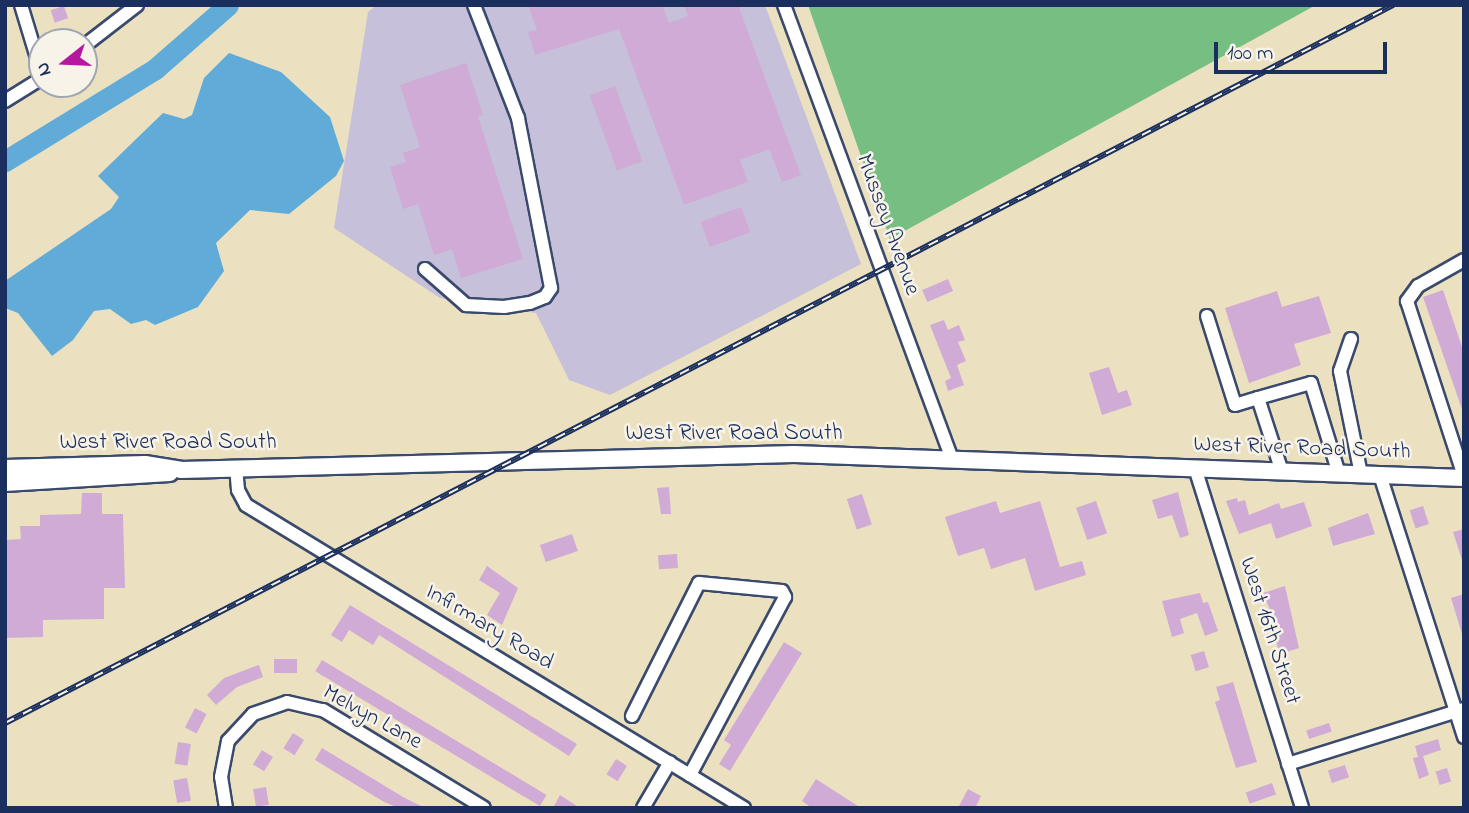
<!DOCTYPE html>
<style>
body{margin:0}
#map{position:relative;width:1469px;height:813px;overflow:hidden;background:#ebe1c0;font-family:"Indie Flower",sans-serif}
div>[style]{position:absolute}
.industrial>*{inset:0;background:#c6c0da}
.forest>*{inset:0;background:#77be83}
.water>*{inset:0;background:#61abd9}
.river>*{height:21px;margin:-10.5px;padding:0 10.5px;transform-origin:10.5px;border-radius:10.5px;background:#61abd9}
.building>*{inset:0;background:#d0abd6;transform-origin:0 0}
.roads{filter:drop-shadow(2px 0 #3a4a6d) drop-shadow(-2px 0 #3a4a6d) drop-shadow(0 2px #3a4a6d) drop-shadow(0 -2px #3a4a6d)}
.minor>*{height:12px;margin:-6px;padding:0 6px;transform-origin:6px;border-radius:6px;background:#fff}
.major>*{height:16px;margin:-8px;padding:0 8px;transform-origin:8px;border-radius:8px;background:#fff}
.rail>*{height:6px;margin-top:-3px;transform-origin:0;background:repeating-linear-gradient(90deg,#f7f3e8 0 10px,#1b2f5e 0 20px);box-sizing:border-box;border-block:2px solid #1b2f5e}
span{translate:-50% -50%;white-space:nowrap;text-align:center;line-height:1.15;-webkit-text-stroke:5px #f7f3e8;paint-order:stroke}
.street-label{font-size:23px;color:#1b2f5e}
.frame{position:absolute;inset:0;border:7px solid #1b2f5e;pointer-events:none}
.north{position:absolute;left:28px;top:28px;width:70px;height:70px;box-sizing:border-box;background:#f7f3e8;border:2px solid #9fa5b1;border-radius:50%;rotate:252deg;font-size:19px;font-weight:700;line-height:28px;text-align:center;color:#1b2f5e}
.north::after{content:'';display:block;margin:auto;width:24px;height:32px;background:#b5179e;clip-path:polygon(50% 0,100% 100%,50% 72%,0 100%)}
.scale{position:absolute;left:1214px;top:42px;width:173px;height:32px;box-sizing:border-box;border:4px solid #1b2f5e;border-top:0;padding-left:9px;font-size:21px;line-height:24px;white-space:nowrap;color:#1b2f5e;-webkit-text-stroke:5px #f7f3e8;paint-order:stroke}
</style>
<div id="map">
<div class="industrial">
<i style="clip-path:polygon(377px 5px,765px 5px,861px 264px,610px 395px,569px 380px,536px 313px,440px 298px,334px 228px,368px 12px)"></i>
</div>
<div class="forest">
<i style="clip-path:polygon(808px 5px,1316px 5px,890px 239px)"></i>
</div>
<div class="water">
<i style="clip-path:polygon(229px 53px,281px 72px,330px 117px,344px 161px,336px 176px,289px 214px,250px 210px,216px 243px,224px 271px,198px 307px,155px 325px,146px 320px,131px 324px,110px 309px,94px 311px,73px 340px,52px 356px,18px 313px,5px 308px,5px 281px,111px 209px,119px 197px,98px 176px,163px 113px,184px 119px,192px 115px,204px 78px)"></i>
</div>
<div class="river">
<i style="left:5px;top:161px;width:176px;rotate:-31.5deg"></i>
<i style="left:155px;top:69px;width:97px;rotate:-41.2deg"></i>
</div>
<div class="building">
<i style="clip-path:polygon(528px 5px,662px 5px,669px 23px,688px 16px,684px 5px,738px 5px,801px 175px,782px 182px,769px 149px,740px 160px,748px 182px,684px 205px,619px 29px,535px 55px,528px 32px,537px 30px)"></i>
<i style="left:64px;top:6px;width:13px;height:14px;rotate:72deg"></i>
<i style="clip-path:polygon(466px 63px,483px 115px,478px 116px,523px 259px,461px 278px,452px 249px,434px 255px,418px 204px,403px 209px,390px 167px,406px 162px,403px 153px,420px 147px,400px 85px)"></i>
<i style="left:615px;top:86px;width:80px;height:27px;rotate:70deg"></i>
<i style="left:741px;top:207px;width:27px;height:43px;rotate:70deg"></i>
<i style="left:948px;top:279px;width:13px;height:28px;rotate:67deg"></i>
<i style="clip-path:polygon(1443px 290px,1464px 353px,1464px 415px,1423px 297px)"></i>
<i style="clip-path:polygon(1277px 291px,1282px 307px,1319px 296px,1331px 333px,1294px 344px,1301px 365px,1249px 383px,1225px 308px)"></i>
<i style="clip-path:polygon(944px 320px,948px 330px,959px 325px,965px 340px,958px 342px,966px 361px,957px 365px,964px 385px,948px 391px,945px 381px,951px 378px,930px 325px)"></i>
<i style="clip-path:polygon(1109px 367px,1118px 393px,1127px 390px,1132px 405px,1102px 415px,1089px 373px)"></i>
<i style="clip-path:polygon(669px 487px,671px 514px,661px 514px,657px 488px)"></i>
<i style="clip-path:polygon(1178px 492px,1189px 535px,1180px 538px,1172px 515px,1158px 519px,1152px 500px)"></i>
<i style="clip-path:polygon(82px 493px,102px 493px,102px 514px,123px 514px,125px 588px,104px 588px,104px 619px,43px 620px,43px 637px,5px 638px,5px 540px,21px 539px,20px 526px,40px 526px,40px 515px,81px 514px)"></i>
<i style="left:862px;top:494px;width:32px;height:16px;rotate:72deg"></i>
<i style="clip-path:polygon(1237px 498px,1238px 502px,1245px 500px,1249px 515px,1279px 503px,1281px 509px,1304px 502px,1312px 526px,1276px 539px,1271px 523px,1239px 534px,1226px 501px)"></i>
<i style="clip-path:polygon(996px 501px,1000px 513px,1040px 501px,1060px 567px,1082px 561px,1086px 575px,1035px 591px,1025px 558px,991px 569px,984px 548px,958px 556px,945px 517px)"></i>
<i style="left:1096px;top:501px;width:34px;height:21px;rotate:71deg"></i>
<i style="left:1423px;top:506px;width:19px;height:14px;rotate:72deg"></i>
<i style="clip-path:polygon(1368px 513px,1375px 534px,1333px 546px,1328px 528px)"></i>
<i style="clip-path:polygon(1464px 529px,1464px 559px,1462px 560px,1453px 532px)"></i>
<i style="left:572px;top:534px;width:18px;height:34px;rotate:71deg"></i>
<i style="left:677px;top:554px;width:14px;height:19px;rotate:86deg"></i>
<i style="clip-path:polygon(487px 566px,518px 588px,502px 625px,487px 615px,500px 593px,479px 580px)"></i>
<i style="clip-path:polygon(1285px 586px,1299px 648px,1280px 654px,1274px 636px,1280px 634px,1263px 593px)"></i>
<i style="clip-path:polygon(1200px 593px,1203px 603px,1208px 602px,1218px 631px,1205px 636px,1197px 613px,1180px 619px,1184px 633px,1172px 637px,1162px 601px)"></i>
<i style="clip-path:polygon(1464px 594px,1464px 633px,1462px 634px,1451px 598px)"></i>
<i style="clip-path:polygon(350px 605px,577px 744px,569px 756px,379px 635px,373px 645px,349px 630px,342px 642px,331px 635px)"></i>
<i style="clip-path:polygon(784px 642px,802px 653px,730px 771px,719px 764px,731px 745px,724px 740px)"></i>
<i style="left:1204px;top:651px;width:17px;height:14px;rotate:73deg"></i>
<i style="left:274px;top:659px;width:23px;height:14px"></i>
<i style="left:322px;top:660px;width:262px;height:13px;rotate:31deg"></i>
<i style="clip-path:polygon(259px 665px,263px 677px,237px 687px,216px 705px,207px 695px,224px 678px)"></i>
<i style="clip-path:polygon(1233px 682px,1257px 762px,1236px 768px,1215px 702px,1220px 700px,1216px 687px)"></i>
<i style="left:195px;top:708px;width:13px;height:22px;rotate:27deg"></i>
<i style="left:1329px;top:723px;width:9px;height:24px;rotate:72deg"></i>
<i style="left:293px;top:733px;width:13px;height:18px;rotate:32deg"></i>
<i style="clip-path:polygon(1438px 739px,1441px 750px,1423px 756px,1429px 775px,1419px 779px,1413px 758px,1418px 757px,1415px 746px)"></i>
<i style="left:178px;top:742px;width:13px;height:22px;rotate:9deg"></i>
<i style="clip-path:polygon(322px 748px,403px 797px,425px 808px,399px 808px,384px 802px,315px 760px)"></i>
<i style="left:262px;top:750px;width:13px;height:17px;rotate:32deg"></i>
<i style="left:616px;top:759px;width:13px;height:18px;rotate:32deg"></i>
<i style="left:1345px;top:765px;width:13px;height:18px;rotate:72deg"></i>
<i style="left:1447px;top:768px;width:14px;height:12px;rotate:73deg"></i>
<i style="left:187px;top:778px;width:23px;height:14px;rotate:80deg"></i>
<i style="clip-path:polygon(816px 779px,861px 808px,812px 808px,802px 801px)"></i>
<i style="left:1272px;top:783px;width:12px;height:28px;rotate:70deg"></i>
<i style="left:266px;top:787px;width:18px;height:13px;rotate:81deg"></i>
<i style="clip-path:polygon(968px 789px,981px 796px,975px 808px,958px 808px)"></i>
<i style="clip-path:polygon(560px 795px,580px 808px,553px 808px)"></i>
</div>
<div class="roads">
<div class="minor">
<i style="left:21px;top:5px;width:72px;rotate:73.1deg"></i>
<i style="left:784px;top:5px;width:485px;rotate:69.7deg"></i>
<i style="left:84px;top:46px;width:67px;rotate:-37.7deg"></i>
<i style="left:5px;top:101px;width:44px;rotate:-31.9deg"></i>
<i style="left:1464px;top:260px;width:53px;rotate:150.5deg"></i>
<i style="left:1418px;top:286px;width:19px;rotate:126deg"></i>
<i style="left:1407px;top:301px;width:184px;rotate:72deg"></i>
<i style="left:425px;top:269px;width:55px;rotate:41.3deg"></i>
<i style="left:466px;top:305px;width:38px;rotate:3deg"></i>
<i style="left:504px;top:307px;width:26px;rotate:-9deg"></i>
<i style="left:530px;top:303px;width:16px;rotate:-22deg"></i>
<i style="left:545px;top:297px;width:11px;rotate:-56deg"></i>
<i style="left:551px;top:288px;width:173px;rotate:-101deg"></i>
<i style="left:518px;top:118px;width:121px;rotate:-111.3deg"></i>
<i style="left:1207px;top:316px;width:93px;rotate:72.5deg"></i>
<i style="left:1235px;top:405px;width:24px;rotate:-17deg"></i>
<i style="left:1258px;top:398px;width:78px;rotate:72deg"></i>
<i style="left:1351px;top:339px;width:34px;rotate:109deg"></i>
<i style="left:1340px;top:371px;width:105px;rotate:78.5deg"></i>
<i style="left:1258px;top:398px;width:55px;rotate:-15.8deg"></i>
<i style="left:1311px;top:383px;width:95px;rotate:72.9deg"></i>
<i style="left:236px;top:467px;width:23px;rotate:85deg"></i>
<i style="left:238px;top:490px;width:17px;rotate:62deg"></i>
<i style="left:246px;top:505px;width:583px;rotate:31.32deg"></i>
<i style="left:1195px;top:468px;width:356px;rotate:72.5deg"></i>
<i style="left:1380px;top:475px;width:275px;rotate:72.2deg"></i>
<i style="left:632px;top:716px;width:149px;rotate:-63.3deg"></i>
<i style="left:699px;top:583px;width:83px;rotate:5.5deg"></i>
<i style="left:782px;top:591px;width:7px;rotate:63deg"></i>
<i style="left:785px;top:597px;width:202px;rotate:118.1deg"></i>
<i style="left:1288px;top:764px;width:184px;rotate:-17.4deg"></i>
<i style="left:226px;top:808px;width:31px;rotate:-99deg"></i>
<i style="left:221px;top:777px;width:37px;rotate:-79deg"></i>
<i style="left:228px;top:741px;width:37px;rotate:-47deg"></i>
<i style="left:253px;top:714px;width:36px;rotate:-19deg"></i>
<i style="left:287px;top:702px;width:37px;rotate:13deg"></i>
<i style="left:323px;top:710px;width:188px;rotate:31.3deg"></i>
<i style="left:643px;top:808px;width:53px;rotate:-59.6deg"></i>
</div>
<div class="major">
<i style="left:5px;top:468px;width:140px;rotate:-1.6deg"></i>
<i style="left:145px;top:464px;width:36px;rotate:9deg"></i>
<i style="left:181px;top:470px;width:613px;rotate:-1.5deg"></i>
<i style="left:794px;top:454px;width:670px;rotate:2.05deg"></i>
<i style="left:5px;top:483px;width:165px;rotate:-3.5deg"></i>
</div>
</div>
<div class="rail">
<i style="left:5px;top:723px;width:1563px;rotate:-27.35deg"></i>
</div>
<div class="street-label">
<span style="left:887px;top:225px;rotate:70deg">Mussey Avenue</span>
<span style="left:734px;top:434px">West River Road South</span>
<span style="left:168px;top:443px">West River Road South</span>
<span style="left:1302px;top:449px;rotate:2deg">West River Road South</span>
<span style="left:489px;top:628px;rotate:31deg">Infirmary Road</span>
<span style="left:1269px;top:631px;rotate:72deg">West 16th Street</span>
<span style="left:372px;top:718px;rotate:29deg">Melvyn Lane</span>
</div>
<div class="frame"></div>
<div class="north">N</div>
<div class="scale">100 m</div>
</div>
